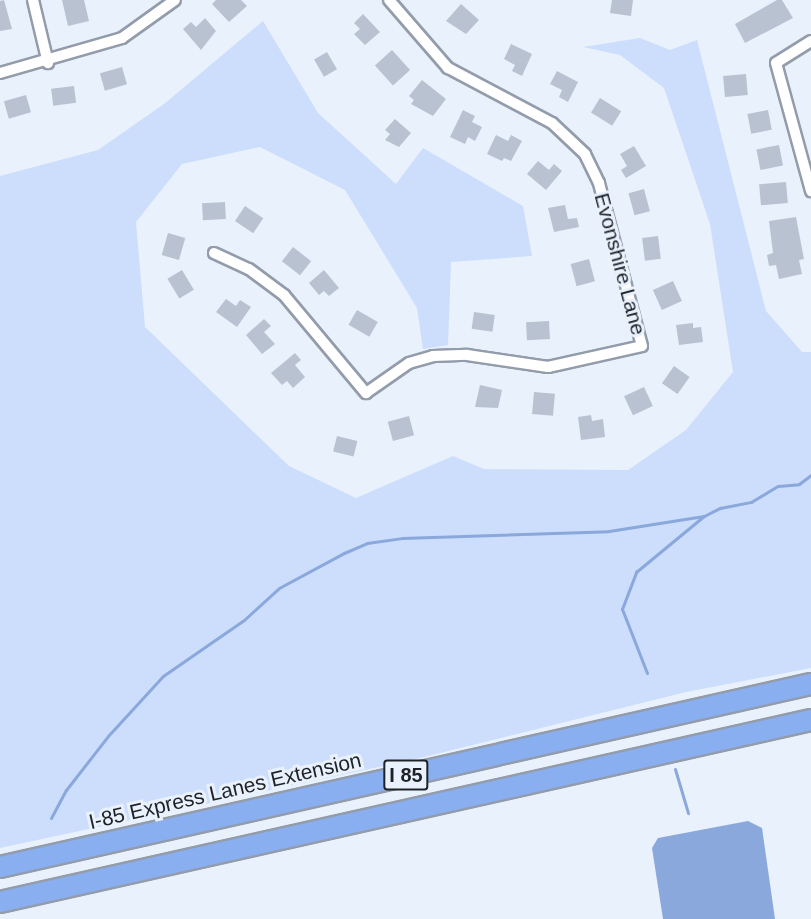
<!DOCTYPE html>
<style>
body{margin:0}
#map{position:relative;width:811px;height:919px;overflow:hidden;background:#e9f1fd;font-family:Arial,sans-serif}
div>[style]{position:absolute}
.green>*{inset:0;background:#ccdefc}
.water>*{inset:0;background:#8aa8dc}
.stream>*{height:3px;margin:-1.5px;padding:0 1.5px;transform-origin:1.5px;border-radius:1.5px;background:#8aa8dc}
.building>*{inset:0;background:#b9c2d1;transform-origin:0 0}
.roads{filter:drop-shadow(2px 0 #939cab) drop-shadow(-2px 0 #939cab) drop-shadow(0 2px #939cab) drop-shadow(0 -2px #939cab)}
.minor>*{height:10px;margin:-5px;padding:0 5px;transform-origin:5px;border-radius:5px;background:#fff}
.motorway>*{height:20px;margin:-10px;padding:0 10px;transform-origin:10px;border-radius:10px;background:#89aff1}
span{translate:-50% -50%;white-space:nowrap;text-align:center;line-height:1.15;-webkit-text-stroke:6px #e9f1fd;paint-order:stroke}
.shield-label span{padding:2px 4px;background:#e9f1fd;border:2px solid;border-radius:4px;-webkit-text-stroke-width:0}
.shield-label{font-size:20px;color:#1e2227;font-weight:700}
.street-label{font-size:21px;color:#1e2227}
</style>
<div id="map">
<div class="green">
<i style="clip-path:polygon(263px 21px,318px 113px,396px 184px,423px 148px,523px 206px,532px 256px,451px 262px,448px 345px,423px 349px,417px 308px,345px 190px,260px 147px,182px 164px,136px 222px,145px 327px,289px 466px,356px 498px,453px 456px,484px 469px,628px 470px,686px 430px,733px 372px,710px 224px,664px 88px,620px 55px,583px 47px,640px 38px,670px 50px,697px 40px,766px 311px,802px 352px,811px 352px,811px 668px,686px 692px,416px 759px,0 848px,0 176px,98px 150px,164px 104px)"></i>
</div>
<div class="water">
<i style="clip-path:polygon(748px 821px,762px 828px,775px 919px,663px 919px,652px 848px,658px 838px)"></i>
</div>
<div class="stream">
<i style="left:647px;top:673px;width:69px;rotate:-111.3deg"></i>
<i style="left:622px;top:609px;width:40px;rotate:-69deg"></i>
<i style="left:636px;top:572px;width:88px;rotate:-39.5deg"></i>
<i style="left:704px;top:516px;width:18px;rotate:-27deg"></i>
<i style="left:720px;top:508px;width:32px;rotate:-11deg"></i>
<i style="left:751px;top:502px;width:31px;rotate:-31deg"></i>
<i style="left:778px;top:486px;width:21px;rotate:-5deg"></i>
<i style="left:799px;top:484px;width:15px;rotate:-37deg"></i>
<i style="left:675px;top:769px;width:46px;rotate:73.5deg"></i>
<i style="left:51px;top:818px;width:32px;rotate:-62deg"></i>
<i style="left:66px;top:790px;width:68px;rotate:-52.1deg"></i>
<i style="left:108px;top:736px;width:81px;rotate:-47.5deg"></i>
<i style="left:163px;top:676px;width:98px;rotate:-34.7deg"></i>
<i style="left:244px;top:620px;width:47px;rotate:-42.4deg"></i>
<i style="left:279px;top:588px;width:74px;rotate:-28.3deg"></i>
<i style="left:344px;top:553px;width:25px;rotate:-23deg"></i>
<i style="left:367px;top:543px;width:35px;rotate:-8deg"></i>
<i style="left:402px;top:538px;width:207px;rotate:-1.9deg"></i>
<i style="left:609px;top:531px;width:96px;rotate:-9deg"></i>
</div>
<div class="building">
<i style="clip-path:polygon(4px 0,12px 29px,0 31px,0 1px)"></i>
<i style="clip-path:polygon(62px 0,84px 0,89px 21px,68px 26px)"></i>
<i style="clip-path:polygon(216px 0,241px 0,247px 6px,229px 22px,212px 4px)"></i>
<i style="clip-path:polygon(612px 0,633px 0,631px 16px,610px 13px)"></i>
<i style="clip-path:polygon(777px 0,782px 0,793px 18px,745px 43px,735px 24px)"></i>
<i style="clip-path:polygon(461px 4px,479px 20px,466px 34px,446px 21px)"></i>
<i style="clip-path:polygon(363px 14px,380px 32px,365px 45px,354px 34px,360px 29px,354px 23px)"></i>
<i style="clip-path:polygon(205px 18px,216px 31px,201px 50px,183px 29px,191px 22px,196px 27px)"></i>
<i style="clip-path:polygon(511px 44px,532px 54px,522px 76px,512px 71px,515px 65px,504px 59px)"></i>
<i style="left:392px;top:50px;width:27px;height:23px;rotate:48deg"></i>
<i style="left:327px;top:52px;width:20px;height:15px;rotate:60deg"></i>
<i style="left:122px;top:67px;width:18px;height:23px;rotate:74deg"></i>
<i style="clip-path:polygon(557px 71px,578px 82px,568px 102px,559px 97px,562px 90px,550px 84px)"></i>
<i style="left:746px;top:74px;width:21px;height:23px;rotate:85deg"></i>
<i style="clip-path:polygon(422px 80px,446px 99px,433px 116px,411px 104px,414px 100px,409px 96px)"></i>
<i style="left:74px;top:86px;width:17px;height:23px;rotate:83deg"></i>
<i style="left:26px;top:95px;width:18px;height:23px;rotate:74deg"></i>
<i style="left:600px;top:98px;width:25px;height:17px;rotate:32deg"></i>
<i style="clip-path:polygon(463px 110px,475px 116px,472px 122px,482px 127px,475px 141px,468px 137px,465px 144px,450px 137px)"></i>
<i style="left:768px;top:110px;width:20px;height:21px;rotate:79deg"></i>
<i style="clip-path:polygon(395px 119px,411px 133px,399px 147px,385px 140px,390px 134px,385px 130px)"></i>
<i style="clip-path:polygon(496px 135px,508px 141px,511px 135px,522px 141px,511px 161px,504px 158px,502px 161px,487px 154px)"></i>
<i style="left:779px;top:145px;width:21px;height:23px;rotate:79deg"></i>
<i style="clip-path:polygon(634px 146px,646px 166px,626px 178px,621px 170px,627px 166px,620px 154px)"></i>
<i style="clip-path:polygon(538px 161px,549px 170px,554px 164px,562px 171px,546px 190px,527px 174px)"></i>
<i style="left:786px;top:182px;width:21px;height:27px;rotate:85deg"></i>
<i style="left:644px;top:189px;width:23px;height:16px;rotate:75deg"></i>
<i style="left:225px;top:202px;width:17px;height:23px;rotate:87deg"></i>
<i style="clip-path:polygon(565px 205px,568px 219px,577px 218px,579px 227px,554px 232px,548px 208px)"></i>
<i style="left:245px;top:206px;width:22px;height:18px;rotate:34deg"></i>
<i style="clip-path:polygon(796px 217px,804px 259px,799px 260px,802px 274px,779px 279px,776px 265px,769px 266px,767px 255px,773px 253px,769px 221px)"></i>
<i style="left:168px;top:233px;width:18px;height:23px;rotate:16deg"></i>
<i style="left:658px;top:236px;width:23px;height:16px;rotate:83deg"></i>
<i style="left:293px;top:247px;width:23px;height:18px;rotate:38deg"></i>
<i style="left:589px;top:259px;width:23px;height:19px;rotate:75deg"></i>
<i style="left:182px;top:270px;width:23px;height:17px;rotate:59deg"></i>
<i style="clip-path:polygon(324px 270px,339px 288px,329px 296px,324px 291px,319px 295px,309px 283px)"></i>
<i style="left:673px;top:281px;width:22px;height:22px;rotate:66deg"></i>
<i style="clip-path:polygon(226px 299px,236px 306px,240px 300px,251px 307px,237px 327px,216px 312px)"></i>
<i style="left:357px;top:310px;width:24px;height:17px;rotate:30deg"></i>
<i style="left:474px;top:312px;width:21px;height:17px;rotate:8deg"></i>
<i style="clip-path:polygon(264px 319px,271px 326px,264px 332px,275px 344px,262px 354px,246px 335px)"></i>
<i style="left:549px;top:321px;width:18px;height:23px;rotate:87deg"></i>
<i style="clip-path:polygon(693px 323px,693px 328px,701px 327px,703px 342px,679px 345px,676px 325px)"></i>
<i style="clip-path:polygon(295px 353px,301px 360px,295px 365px,305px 377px,293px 388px,287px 381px,282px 385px,271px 373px)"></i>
<i style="left:674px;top:366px;width:19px;height:21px;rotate:35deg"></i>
<i style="clip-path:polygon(480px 385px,502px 390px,498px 408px,475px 407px)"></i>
<i style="left:644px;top:387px;width:21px;height:22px;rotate:65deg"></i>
<i style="left:534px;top:392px;width:21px;height:22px;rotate:5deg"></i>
<i style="clip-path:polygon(591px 415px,592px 421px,603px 419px,605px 437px,581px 440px,578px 417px)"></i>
<i style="left:409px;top:416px;width:20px;height:22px;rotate:75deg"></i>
<i style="left:337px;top:436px;width:21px;height:16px;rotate:14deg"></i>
</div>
<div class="roads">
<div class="minor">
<i style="left:33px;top:0;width:65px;rotate:76.6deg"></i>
<i style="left:811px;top:41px;width:41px;rotate:147.8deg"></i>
<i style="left:776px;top:63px;width:133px;rotate:74.7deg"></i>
<i style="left:0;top:73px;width:127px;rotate:-16deg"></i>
<i style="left:122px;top:38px;width:65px;rotate:-35.6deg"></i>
<i style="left:214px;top:253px;width:38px;rotate:25deg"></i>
<i style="left:249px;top:269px;width:44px;rotate:36.6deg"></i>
<i style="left:284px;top:295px;width:128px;rotate:50.1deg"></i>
<i style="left:366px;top:393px;width:52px;rotate:-34.9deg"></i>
<i style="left:409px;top:363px;width:25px;rotate:-16deg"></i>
<i style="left:433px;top:356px;width:34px;rotate:-2deg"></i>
<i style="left:467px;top:355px;width:82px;rotate:8.4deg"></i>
<i style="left:548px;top:367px;width:96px;rotate:-12.6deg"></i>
<i style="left:642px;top:346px;width:169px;rotate:-104.8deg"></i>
<i style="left:599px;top:183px;width:32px;rotate:-116deg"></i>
<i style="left:585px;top:154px;width:45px;rotate:-136.8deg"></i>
<i style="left:552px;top:123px;width:118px;rotate:-152.1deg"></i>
<i style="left:448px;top:68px;width:90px;rotate:-130.9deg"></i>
</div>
<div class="motorway">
<i style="left:0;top:867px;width:831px;rotate:-12.72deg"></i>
<i style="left:0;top:902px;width:831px;rotate:-12.65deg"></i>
</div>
</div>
<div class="shield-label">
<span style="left:406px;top:775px">I 85</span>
</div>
<div class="street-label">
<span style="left:620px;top:264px;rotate:75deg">Evonshire Lane</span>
<span style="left:225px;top:791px;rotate:-13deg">I-85 Express Lanes Extension</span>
</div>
</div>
